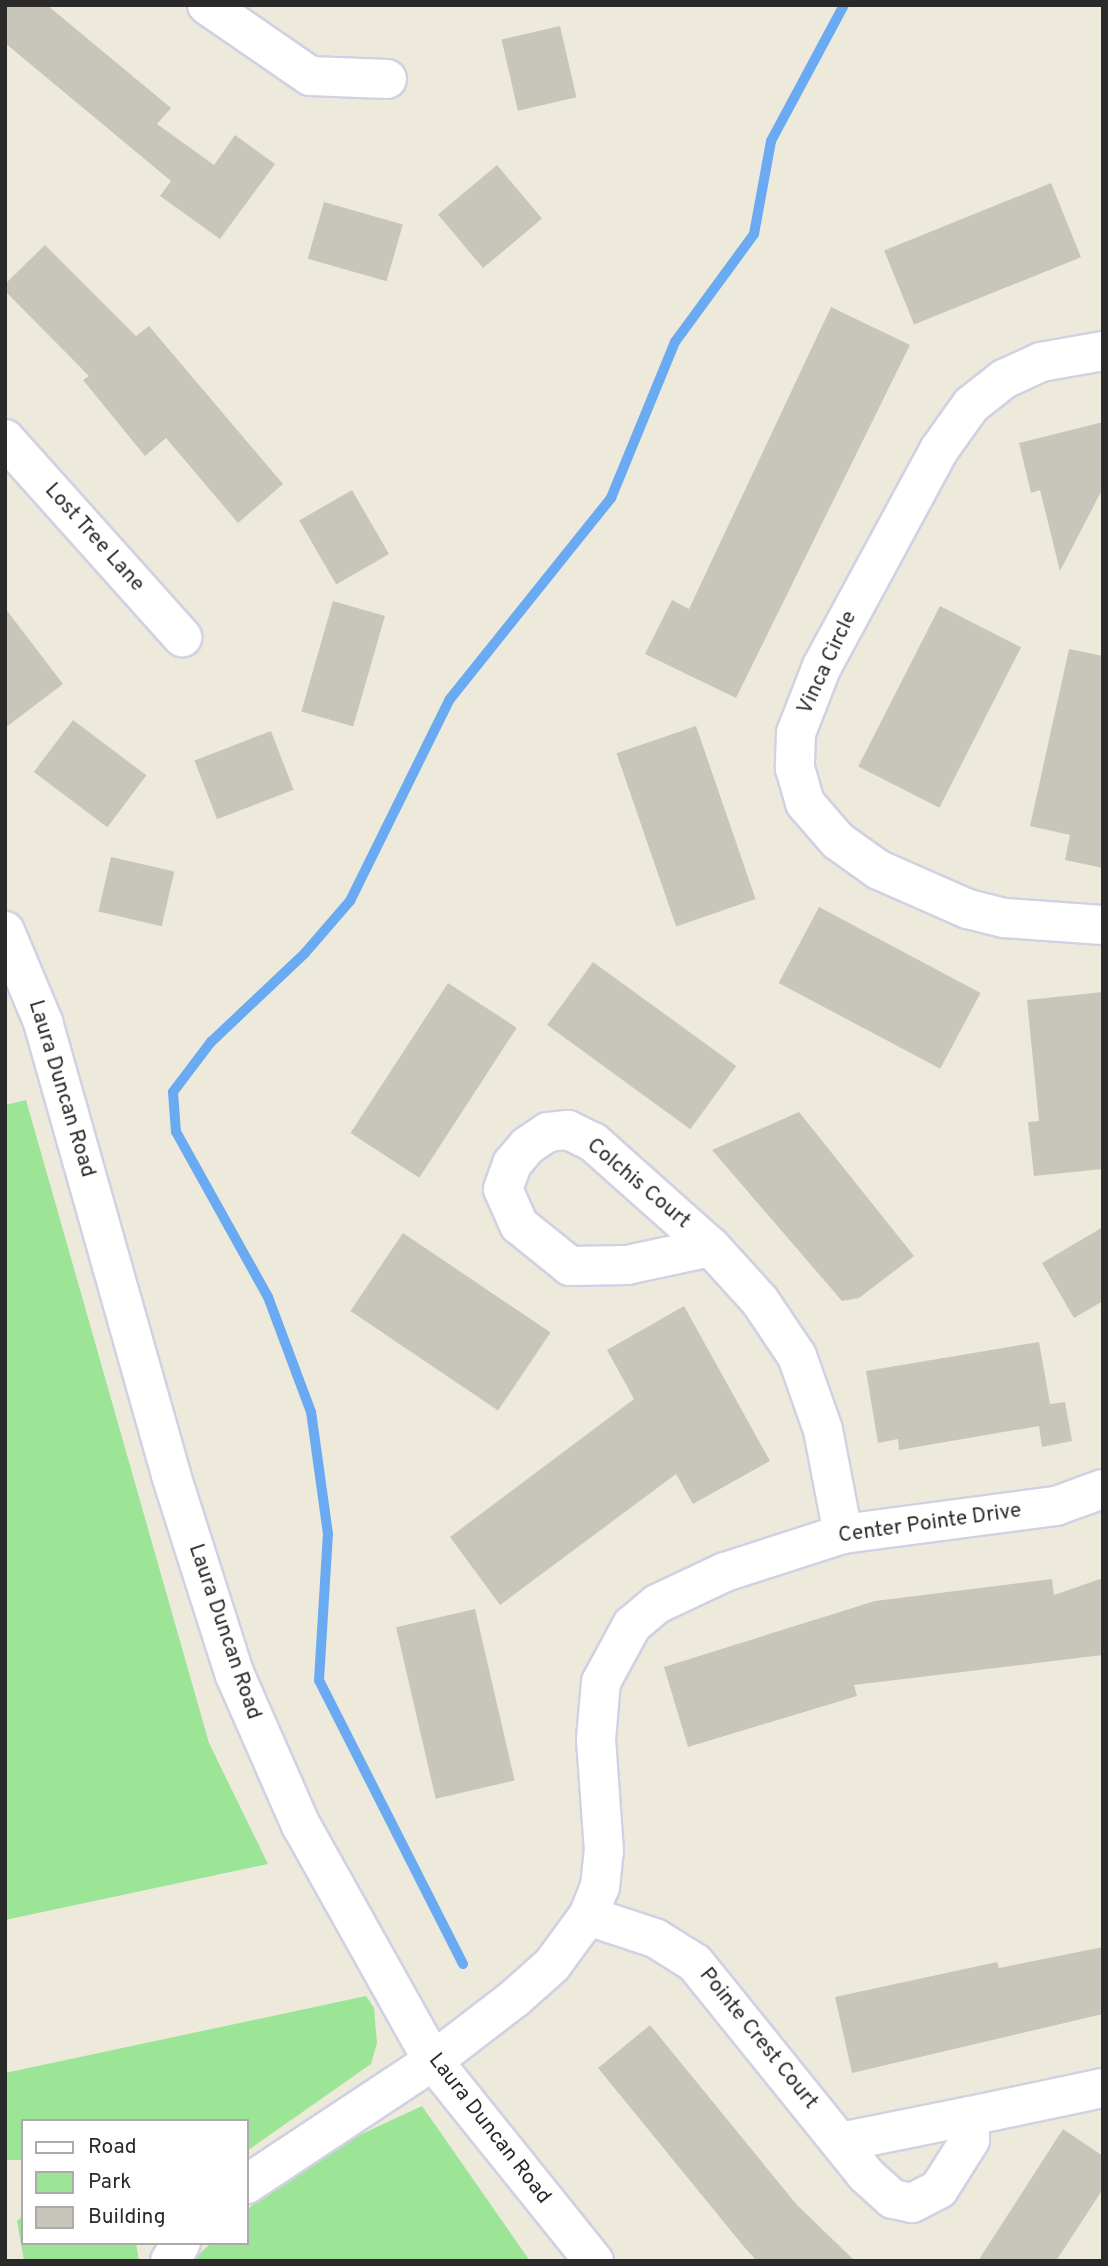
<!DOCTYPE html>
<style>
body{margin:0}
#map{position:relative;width:1108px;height:2266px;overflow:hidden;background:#edeadb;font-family:Overpass,sans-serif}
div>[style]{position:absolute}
.green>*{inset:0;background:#9ce596}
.stream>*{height:10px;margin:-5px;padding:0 5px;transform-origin:5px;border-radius:5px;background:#6aaaf3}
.building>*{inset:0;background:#c8c6bb;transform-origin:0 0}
.roads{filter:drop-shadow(2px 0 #d2d1e4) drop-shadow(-2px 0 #d2d1e4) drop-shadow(0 2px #d2d1e4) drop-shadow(0 -2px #d2d1e4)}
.minor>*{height:38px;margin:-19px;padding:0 19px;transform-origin:19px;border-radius:19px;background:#fff}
span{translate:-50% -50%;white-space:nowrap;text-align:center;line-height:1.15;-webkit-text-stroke:5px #fff;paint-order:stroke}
.street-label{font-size:21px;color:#2a2a2a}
.frame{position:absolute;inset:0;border:7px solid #2a2a2a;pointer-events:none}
.legend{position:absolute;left:21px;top:2119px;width:228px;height:126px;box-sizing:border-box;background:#fff;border:2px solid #aaa;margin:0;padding:9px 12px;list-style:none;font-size:21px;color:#2a2a2a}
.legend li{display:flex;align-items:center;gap:14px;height:35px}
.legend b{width:35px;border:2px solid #aaa}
</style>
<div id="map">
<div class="green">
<i style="clip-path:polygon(26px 1100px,209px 1743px,268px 1864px,5px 1920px,5px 1105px)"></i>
<i style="clip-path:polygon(366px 1996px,374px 2008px,377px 2043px,371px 2064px,247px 2151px,247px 2121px,23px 2121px,23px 2160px,5px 2160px,5px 2073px)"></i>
<i style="clip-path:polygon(422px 2106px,530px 2261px,192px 2261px,211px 2243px,247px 2243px,247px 2210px,266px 2193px,351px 2139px)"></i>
<i style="clip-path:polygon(23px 2216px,23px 2243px,136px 2243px,139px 2261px,24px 2261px,17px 2221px)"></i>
</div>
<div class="stream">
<i style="left:463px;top:1964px;width:318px;rotate:-116.9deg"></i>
<i style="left:319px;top:1680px;width:146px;rotate:-86.5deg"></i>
<i style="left:328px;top:1534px;width:123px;rotate:-97.9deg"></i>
<i style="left:311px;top:1412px;width:123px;rotate:-110.5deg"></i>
<i style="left:268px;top:1297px;width:189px;rotate:-119.1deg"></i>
<i style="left:176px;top:1132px;width:40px;rotate:-94.3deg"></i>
<i style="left:173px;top:1092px;width:63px;rotate:-52.8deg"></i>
<i style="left:211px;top:1042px;width:129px;rotate:-43.4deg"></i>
<i style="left:305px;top:953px;width:69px;rotate:-49.1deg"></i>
<i style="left:350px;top:901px;width:225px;rotate:-63.7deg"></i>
<i style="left:450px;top:699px;width:258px;rotate:-51.3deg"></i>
<i style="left:611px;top:498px;width:169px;rotate:-67.7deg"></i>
<i style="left:675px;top:342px;width:134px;rotate:-53.8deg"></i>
<i style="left:754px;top:234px;width:95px;rotate:-79.6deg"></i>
<i style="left:771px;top:141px;width:154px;rotate:-61.8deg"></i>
</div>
<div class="building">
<i style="clip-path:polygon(5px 5px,47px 5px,171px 108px,157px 124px,214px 165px,235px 135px,275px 164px,220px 239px,160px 196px,171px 181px,5px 43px)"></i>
<i style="left:560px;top:26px;width:73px;height:60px;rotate:77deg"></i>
<i style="left:497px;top:165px;width:70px;height:77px;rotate:50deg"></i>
<i style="left:1051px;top:183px;width:80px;height:180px;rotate:68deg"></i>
<i style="left:324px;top:202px;width:82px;height:59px;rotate:16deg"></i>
<i style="clip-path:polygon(45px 245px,136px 336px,149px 326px,283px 484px,238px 523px,166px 438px,145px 456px,83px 380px,89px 376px,5px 291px,5px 284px)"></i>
<i style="clip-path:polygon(831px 307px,910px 345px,736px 698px,645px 654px,672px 600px,689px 609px)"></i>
<i style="clip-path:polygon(1103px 422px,1103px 488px,1060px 571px,1040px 490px,1031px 493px,1019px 443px)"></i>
<i style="left:352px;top:490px;width:74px;height:61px;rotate:60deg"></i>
<i style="left:333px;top:601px;width:54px;height:115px;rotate:16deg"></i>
<i style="left:940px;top:606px;width:91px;height:180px;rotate:27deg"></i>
<i style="clip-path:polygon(5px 608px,63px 684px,5px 728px)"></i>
<i style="clip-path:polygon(1069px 649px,1103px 656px,1103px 868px,1065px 860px,1070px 835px,1030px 826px)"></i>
<i style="left:73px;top:720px;width:92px;height:65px;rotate:37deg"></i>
<i style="left:696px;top:726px;width:183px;height:84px;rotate:71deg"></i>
<i style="left:271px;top:731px;width:63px;height:82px;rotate:69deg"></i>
<i style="left:111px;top:857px;width:65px;height:56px;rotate:13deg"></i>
<i style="left:819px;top:907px;width:183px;height:86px;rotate:28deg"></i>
<i style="left:593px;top:962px;width:177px;height:78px;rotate:36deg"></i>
<i style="left:448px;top:983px;width:82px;height:179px;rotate:33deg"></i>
<i style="clip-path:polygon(1103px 992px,1103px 1169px,1034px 1176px,1028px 1122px,1039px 1121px,1027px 1000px)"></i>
<i style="clip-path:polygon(799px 1112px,914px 1256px,859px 1298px,842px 1301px,712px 1150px)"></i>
<i style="clip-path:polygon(1103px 1227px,1103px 1301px,1074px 1318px,1042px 1263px)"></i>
<i style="left:403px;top:1233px;width:178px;height:94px;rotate:34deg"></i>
<i style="clip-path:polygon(684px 1306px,770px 1461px,693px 1504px,676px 1474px,500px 1605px,450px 1537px,634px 1399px,607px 1350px)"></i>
<i style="clip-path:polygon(1039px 1342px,1050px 1404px,1065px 1402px,1072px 1441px,1042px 1447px,1039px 1426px,899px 1450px,898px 1439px,878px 1443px,866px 1371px)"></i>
<i style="clip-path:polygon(1103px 1578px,1103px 1655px,854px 1685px,857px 1696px,688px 1747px,664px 1667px,875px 1601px,1052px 1579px,1054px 1595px)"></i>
<i style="left:475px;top:1609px;width:176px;height:81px;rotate:77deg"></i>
<i style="clip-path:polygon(1103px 1947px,1103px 2014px,852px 2073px,835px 1997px,997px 1962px,999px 1968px)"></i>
<i style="clip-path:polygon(650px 2025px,797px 2205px,855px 2261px,757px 2261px,745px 2248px,598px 2068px)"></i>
<i style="clip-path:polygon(1063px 2129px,1103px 2156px,1103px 2189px,1056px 2261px,978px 2261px)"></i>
</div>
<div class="roads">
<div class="minor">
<i style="left:207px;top:5px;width:125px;rotate:34.6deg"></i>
<i style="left:310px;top:76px;width:77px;rotate:2.2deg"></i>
<i style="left:1103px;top:351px;width:63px;rotate:169.9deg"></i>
<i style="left:1041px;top:362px;width:41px;rotate:155.3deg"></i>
<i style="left:1004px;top:379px;width:42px;rotate:141.8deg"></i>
<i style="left:971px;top:405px;width:55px;rotate:125.4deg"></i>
<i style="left:939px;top:450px;width:246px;rotate:118.4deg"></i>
<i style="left:822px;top:666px;width:72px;rotate:111.2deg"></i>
<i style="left:796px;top:733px;width:35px;rotate:92deg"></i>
<i style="left:795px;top:768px;width:36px;rotate:74deg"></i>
<i style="left:805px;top:803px;width:50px;rotate:49deg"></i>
<i style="left:838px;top:841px;width:50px;rotate:35.3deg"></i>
<i style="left:879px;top:870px;width:97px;rotate:23.7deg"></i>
<i style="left:968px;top:909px;width:38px;rotate:14deg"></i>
<i style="left:1005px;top:918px;width:98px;rotate:4.1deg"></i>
<i style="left:5px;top:439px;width:266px;rotate:48.2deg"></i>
<i style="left:5px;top:931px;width:99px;rotate:67.3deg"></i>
<i style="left:43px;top:1022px;width:471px;rotate:74.2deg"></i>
<i style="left:171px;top:1475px;width:210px;rotate:72.3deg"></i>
<i style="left:235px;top:1675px;width:164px;rotate:66.3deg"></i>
<i style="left:301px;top:1825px;width:270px;rotate:60.8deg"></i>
<i style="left:433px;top:2061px;width:257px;rotate:51.2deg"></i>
<i style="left:711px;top:1247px;width:86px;rotate:167.9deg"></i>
<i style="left:627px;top:1265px;width:57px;rotate:179deg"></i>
<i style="left:570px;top:1266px;width:65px;rotate:-141.2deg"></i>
<i style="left:519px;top:1225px;width:39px;rotate:-114deg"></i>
<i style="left:503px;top:1189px;width:27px;rotate:-70deg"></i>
<i style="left:512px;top:1164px;width:23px;rotate:-50deg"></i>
<i style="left:527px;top:1146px;width:25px;rotate:-34deg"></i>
<i style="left:548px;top:1132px;width:20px;rotate:-6deg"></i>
<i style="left:568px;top:1130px;width:28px;rotate:26deg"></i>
<i style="left:593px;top:1142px;width:158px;rotate:41.7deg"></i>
<i style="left:711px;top:1247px;width:73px;rotate:47.8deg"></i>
<i style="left:760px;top:1301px;width:66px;rotate:56.1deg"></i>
<i style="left:797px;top:1356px;width:78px;rotate:70.6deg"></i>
<i style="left:823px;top:1430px;width:106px;rotate:79.1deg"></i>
<i style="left:588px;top:1916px;width:71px;rotate:18.2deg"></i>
<i style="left:655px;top:1938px;width:47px;rotate:32deg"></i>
<i style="left:695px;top:1963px;width:272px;rotate:51.1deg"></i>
<i style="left:866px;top:2175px;width:36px;rotate:42deg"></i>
<i style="left:893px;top:2199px;width:19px;rotate:12deg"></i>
<i style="left:912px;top:2203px;width:30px;rotate:-27deg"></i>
<i style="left:939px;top:2189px;width:58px;rotate:-57.7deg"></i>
<i style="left:970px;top:2140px;width:24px;rotate:-90deg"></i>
<i style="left:970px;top:2116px;width:136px;rotate:-11.9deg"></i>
<i style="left:841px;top:2142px;width:132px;rotate:-11.4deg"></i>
<i style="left:247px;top:2184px;width:223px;rotate:-33.5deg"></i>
<i style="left:433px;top:2061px;width:103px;rotate:-37.5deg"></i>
<i style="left:515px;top:1998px;width:50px;rotate:-41.7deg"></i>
<i style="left:552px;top:1965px;width:61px;rotate:-53.7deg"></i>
<i style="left:588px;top:1916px;width:31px;rotate:-68deg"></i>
<i style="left:600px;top:1887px;width:36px;rotate:-84deg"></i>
<i style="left:604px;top:1851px;width:112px;rotate:-94.1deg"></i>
<i style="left:596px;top:1739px;width:57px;rotate:-85deg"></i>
<i style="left:601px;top:1682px;width:65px;rotate:-61.5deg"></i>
<i style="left:632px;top:1625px;width:33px;rotate:-40deg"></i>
<i style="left:657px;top:1604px;width:75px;rotate:-25.2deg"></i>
<i style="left:725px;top:1572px;width:124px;rotate:-17.9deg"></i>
<i style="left:843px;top:1534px;width:215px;rotate:-7.5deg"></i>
<i style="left:1056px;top:1506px;width:50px;rotate:-19.9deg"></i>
<i style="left:170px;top:2261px;width:21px;rotate:-59deg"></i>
</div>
</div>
<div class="street-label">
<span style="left:94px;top:538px;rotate:48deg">Lost Tree Lane</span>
<span style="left:828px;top:663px;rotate:-65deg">Vinca Circle</span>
<span style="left:61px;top:1089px;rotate:73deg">Laura Duncan Road</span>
<span style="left:638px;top:1184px;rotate:40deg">Colchis Court</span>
<span style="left:930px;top:1524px;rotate:-8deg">Center Pointe Drive</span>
<span style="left:224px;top:1632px;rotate:71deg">Laura Duncan Road</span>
<span style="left:758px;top:2039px;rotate:51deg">Pointe Crest Court</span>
<span style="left:489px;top:2129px;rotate:52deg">Laura Duncan Road</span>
</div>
<div class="frame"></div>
<ul class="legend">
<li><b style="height:9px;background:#fff"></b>Road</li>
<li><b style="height:19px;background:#9ce596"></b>Park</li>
<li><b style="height:19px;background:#c8c6bb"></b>Building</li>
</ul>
</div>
